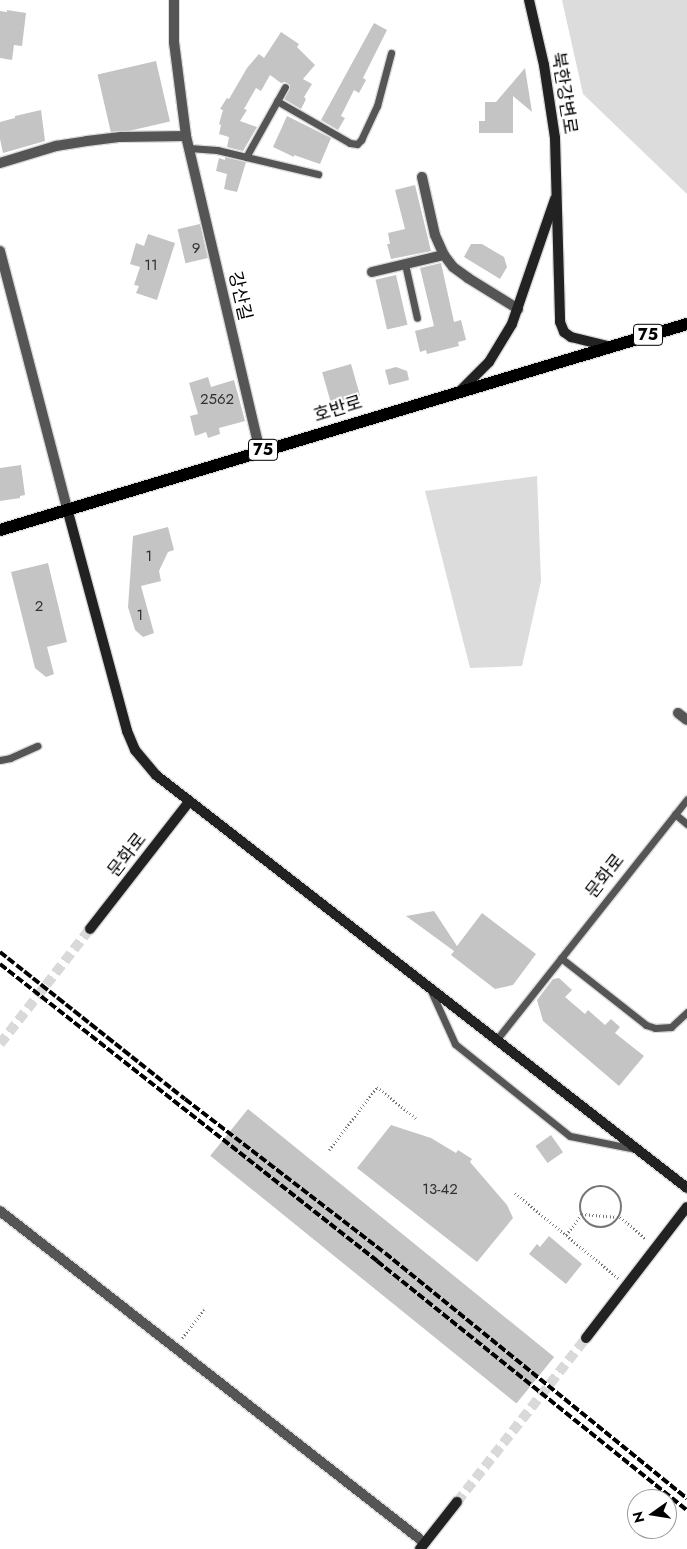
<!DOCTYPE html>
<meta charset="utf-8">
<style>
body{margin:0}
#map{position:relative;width:687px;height:1549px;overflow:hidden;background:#fff;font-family:Jost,"Noto Sans KR",sans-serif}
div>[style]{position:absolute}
.green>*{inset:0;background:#dcdcdc}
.building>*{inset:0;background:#c4c4c4;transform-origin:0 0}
.secondary-tunnel>*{height:10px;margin-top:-5px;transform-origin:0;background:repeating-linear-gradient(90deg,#d9d9d9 0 10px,transparent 0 15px)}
.path>*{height:2.5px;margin-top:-1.25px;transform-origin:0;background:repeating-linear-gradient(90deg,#777 0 1px,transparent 0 3.5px)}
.path>.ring{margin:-1.25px;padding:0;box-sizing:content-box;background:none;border:2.5px solid #777;border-radius:50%}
.roads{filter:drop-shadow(1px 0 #dbdbdb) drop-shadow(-1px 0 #dbdbdb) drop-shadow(0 1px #dbdbdb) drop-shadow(0 -1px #dbdbdb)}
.lane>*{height:7px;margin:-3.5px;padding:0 3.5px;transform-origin:3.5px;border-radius:3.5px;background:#555}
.street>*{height:10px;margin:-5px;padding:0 5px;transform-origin:5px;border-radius:5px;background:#555}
.secondary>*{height:10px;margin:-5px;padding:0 5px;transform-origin:5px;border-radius:5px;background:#222}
.primary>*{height:12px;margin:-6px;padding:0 6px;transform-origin:6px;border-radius:6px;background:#000}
.rail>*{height:4px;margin-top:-2px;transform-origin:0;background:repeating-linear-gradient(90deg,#000 0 8px,transparent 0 10.5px)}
span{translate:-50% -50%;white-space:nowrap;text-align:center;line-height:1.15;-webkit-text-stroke:4px #fff;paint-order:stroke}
.number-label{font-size:15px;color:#313131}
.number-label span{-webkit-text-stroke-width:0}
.shield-label span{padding:1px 4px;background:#fff;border:1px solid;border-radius:4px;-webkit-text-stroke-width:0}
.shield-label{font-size:16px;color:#000;font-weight:700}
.street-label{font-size:18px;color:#000}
.north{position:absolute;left:627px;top:1489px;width:50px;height:50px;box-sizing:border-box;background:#fff;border:1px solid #999;border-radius:50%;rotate:257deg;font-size:14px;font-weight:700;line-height:20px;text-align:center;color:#000}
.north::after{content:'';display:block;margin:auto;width:18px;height:22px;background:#000;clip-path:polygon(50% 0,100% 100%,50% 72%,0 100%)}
</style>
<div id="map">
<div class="green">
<i style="clip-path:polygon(562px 0,687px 0,687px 194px,583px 94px)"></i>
<i style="clip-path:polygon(537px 476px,541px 581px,522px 666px,470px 668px,425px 491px)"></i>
</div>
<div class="building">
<i style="clip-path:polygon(7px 10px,26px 13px,22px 46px,14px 45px,12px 60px,0 58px,0 11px,7px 12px)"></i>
<i style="clip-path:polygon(374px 23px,387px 30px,363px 78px,366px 80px,359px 93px,354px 90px,341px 116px,345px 118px,338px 130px,321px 120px)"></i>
<i style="clip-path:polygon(281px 32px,299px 44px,297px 47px,315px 65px,303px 79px,312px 84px,304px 97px,306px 99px,301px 109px,284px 99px,290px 85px,285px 82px,281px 83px,270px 75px,261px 91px,256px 88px,244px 109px,247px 110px,240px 121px,257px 127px,243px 151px,227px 147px,229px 137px,219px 134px,221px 125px,219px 124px,223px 110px,220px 109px,227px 98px,229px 99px,247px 68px,259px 54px,264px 58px)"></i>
<i style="left:156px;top:61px;width:62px;height:60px;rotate:77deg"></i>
<i style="clip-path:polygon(525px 68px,532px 112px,513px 96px,513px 133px,479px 133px,479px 121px,485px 121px,485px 102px,496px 102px)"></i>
<i style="clip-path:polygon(41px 110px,45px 141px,3px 153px,0 139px,0 122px,15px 118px,15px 116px)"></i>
<i style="clip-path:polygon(287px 116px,331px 138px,320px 164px,294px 155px,294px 157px,273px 147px)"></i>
<i style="clip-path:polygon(225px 157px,246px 162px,237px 192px,224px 189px,227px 174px,216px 171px,219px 158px,225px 160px)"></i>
<i style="clip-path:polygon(415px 185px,431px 251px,391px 259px,387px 244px,390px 244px,388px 233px,405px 229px,395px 190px)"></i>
<i style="left:200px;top:224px;width:35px;height:23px;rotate:77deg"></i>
<i style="clip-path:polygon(148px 234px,175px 243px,157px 300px,136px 293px,139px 286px,134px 285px,140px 267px,130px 264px,136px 243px,144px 246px)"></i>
<i style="clip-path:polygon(471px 244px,482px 244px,504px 257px,507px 267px,500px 279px,464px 257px)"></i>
<i style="clip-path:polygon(441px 263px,454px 322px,461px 320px,466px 340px,458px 342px,459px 346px,427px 354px,426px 350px,420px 352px,415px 331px,434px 326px,420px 268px)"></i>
<i style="left:396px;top:275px;width:51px;height:21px;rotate:77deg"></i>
<i style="left:351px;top:364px;width:33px;height:30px;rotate:74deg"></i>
<i style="clip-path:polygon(396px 367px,407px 371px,409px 380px,389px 385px,385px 370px)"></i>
<i style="clip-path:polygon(208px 377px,211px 387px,234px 380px,245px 421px,219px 428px,220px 434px,208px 438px,206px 432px,195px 436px,190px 416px,198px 414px,189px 383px)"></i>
<i style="clip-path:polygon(21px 465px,25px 495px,20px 496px,20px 498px,0 501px,0 468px)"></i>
<i style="clip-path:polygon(168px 527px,174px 550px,168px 552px,159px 571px,161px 581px,141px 586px,154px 633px,143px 637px,135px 630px,128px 607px,133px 536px)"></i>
<i style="clip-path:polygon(48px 563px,67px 642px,47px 647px,54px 674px,46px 677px,35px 668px,11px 572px)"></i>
<i style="clip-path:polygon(434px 911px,457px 946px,482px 913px,536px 954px,513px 985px,495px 989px,451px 955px,454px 951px,406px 916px)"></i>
<i style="clip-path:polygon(559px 978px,572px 990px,565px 997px,585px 1014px,588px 1010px,605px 1025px,611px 1019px,620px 1027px,615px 1033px,644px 1056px,619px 1086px,543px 1021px,537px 1000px,553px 979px)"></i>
<i style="left:248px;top:1109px;width:394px;height:60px;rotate:39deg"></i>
<i style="clip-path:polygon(391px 1125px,431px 1138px,456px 1153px,458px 1150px,472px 1159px,470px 1162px,507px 1205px,513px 1218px,477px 1262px,357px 1168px)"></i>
<i style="left:551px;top:1135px;width:21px;height:19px;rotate:55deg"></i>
<i style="clip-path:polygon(549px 1236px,582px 1264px,566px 1284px,529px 1254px,537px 1244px,540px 1247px)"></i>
</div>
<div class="secondary-tunnel">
<i style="left:0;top:1044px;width:146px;rotate:-52deg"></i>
<i style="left:457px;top:1502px;width:209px;rotate:-51.8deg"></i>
</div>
<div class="path">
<i style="left:329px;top:1150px;width:79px;rotate:-52.7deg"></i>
<i style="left:377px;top:1087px;width:51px;rotate:38.7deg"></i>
<i class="ring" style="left:580px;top:1186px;width:39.5px;height:39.5px"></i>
<i style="left:515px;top:1193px;width:134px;rotate:39.5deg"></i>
<i style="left:566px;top:1235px;width:26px;rotate:-53deg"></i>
<i style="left:582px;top:1214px;width:38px;rotate:5deg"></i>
<i style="left:620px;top:1217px;width:34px;rotate:40deg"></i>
<i style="left:182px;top:1338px;width:36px;rotate:-52deg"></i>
</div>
<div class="roads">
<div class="lane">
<i style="left:277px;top:101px;width:84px;rotate:29.9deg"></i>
<i style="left:350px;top:143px;width:7px;rotate:8deg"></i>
<i style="left:357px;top:144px;width:6px;rotate:-45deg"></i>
<i style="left:361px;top:140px;width:38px;rotate:-65deg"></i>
<i style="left:377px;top:106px;width:55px;rotate:-75.2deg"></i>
<i style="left:189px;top:148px;width:28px;rotate:4deg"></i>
<i style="left:217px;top:150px;width:104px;rotate:13.4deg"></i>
<i style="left:246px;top:157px;width:80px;rotate:-60.9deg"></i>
<i style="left:405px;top:264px;width:55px;rotate:77.5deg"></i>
<i style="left:0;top:760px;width:10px;rotate:-11deg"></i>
<i style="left:10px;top:758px;width:30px;rotate:-24deg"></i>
<i style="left:675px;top:814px;width:16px;rotate:40deg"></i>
<i style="left:561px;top:958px;width:108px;rotate:38.2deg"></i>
<i style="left:646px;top:1025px;width:9px;rotate:18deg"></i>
<i style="left:655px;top:1028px;width:16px;rotate:-4deg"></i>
<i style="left:671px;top:1027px;width:22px;rotate:-43deg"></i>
<i style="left:431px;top:991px;width:58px;rotate:65.6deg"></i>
<i style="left:455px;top:1044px;width:147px;rotate:38.7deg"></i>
<i style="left:570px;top:1136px;width:66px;rotate:11.3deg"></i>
<i style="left:497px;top:1039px;width:306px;rotate:-51.6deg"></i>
</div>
<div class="street">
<i style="left:174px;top:0;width:42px;rotate:90deg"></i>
<i style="left:174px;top:42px;width:95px;rotate:82.7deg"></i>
<i style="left:186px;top:136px;width:324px;rotate:76.8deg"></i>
<i style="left:0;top:163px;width:59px;rotate:-16.9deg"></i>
<i style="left:56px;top:146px;width:31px;rotate:-9deg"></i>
<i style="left:87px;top:141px;width:34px;rotate:-7deg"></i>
<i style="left:121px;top:137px;width:65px;rotate:-0.9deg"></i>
<i style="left:422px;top:177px;width:59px;rotate:77.4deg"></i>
<i style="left:435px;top:235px;width:22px;rotate:66deg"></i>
<i style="left:444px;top:255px;width:15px;rotate:53deg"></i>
<i style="left:453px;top:267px;width:19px;rotate:36deg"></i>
<i style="left:468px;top:278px;width:59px;rotate:31.8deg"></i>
<i style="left:0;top:251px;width:270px;rotate:75.4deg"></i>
<i style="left:372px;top:272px;width:74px;rotate:-13.3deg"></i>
<i style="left:678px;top:713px;width:11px;rotate:38deg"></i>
<i style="left:0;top:1211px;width:539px;rotate:38deg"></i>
</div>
<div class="secondary">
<i style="left:529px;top:0;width:67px;rotate:77deg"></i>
<i style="left:544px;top:65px;width:74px;rotate:81.4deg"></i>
<i style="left:555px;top:138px;width:184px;rotate:88.4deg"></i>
<i style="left:560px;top:322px;width:11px;rotate:68deg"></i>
<i style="left:564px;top:332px;width:9px;rotate:36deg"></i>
<i style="left:571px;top:337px;width:38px;rotate:14deg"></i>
<i style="left:460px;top:391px;width:41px;rotate:-45deg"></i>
<i style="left:489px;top:362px;width:44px;rotate:-58.8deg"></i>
<i style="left:512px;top:324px;width:132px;rotate:-71deg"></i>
<i style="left:68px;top:512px;width:227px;rotate:74.9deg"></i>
<i style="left:127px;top:731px;width:21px;rotate:67deg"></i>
<i style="left:135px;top:750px;width:33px;rotate:50deg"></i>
<i style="left:156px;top:775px;width:673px;rotate:37.87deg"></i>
<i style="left:90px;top:929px;width:161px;rotate:-52.1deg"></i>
<i style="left:586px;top:1338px;width:165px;rotate:-52.4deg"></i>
<i style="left:420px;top:1549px;width:60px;rotate:-51.8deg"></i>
</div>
<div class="primary">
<i style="left:0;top:530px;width:717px;rotate:-16.69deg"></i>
</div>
</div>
<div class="rail">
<i style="left:0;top:952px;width:236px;rotate:38.5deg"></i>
<i style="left:185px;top:1099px;width:252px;rotate:37.6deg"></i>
<i style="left:385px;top:1253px;width:389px;rotate:39.1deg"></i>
<i style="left:0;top:964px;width:480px;rotate:38.2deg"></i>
<i style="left:377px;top:1261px;width:398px;rotate:38.8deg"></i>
</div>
<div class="number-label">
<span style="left:196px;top:249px">9</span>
<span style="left:151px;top:266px">11</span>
<span style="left:217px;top:400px">2562</span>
<span style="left:149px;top:557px">1</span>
<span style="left:39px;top:607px">2</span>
<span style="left:140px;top:616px">1</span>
<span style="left:440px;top:1190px">13-42</span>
</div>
<div class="shield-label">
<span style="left:648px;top:335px">75</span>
<span style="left:263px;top:450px">75</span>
</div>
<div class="street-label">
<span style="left:564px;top:93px;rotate:81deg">북한강변로</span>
<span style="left:240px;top:296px;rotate:77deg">강산길</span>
<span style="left:338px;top:409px;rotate:-17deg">호반로</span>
<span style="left:127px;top:855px;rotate:-52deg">문화로</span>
<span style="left:605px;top:876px;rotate:-52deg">문화로</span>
</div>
<div class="north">N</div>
</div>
